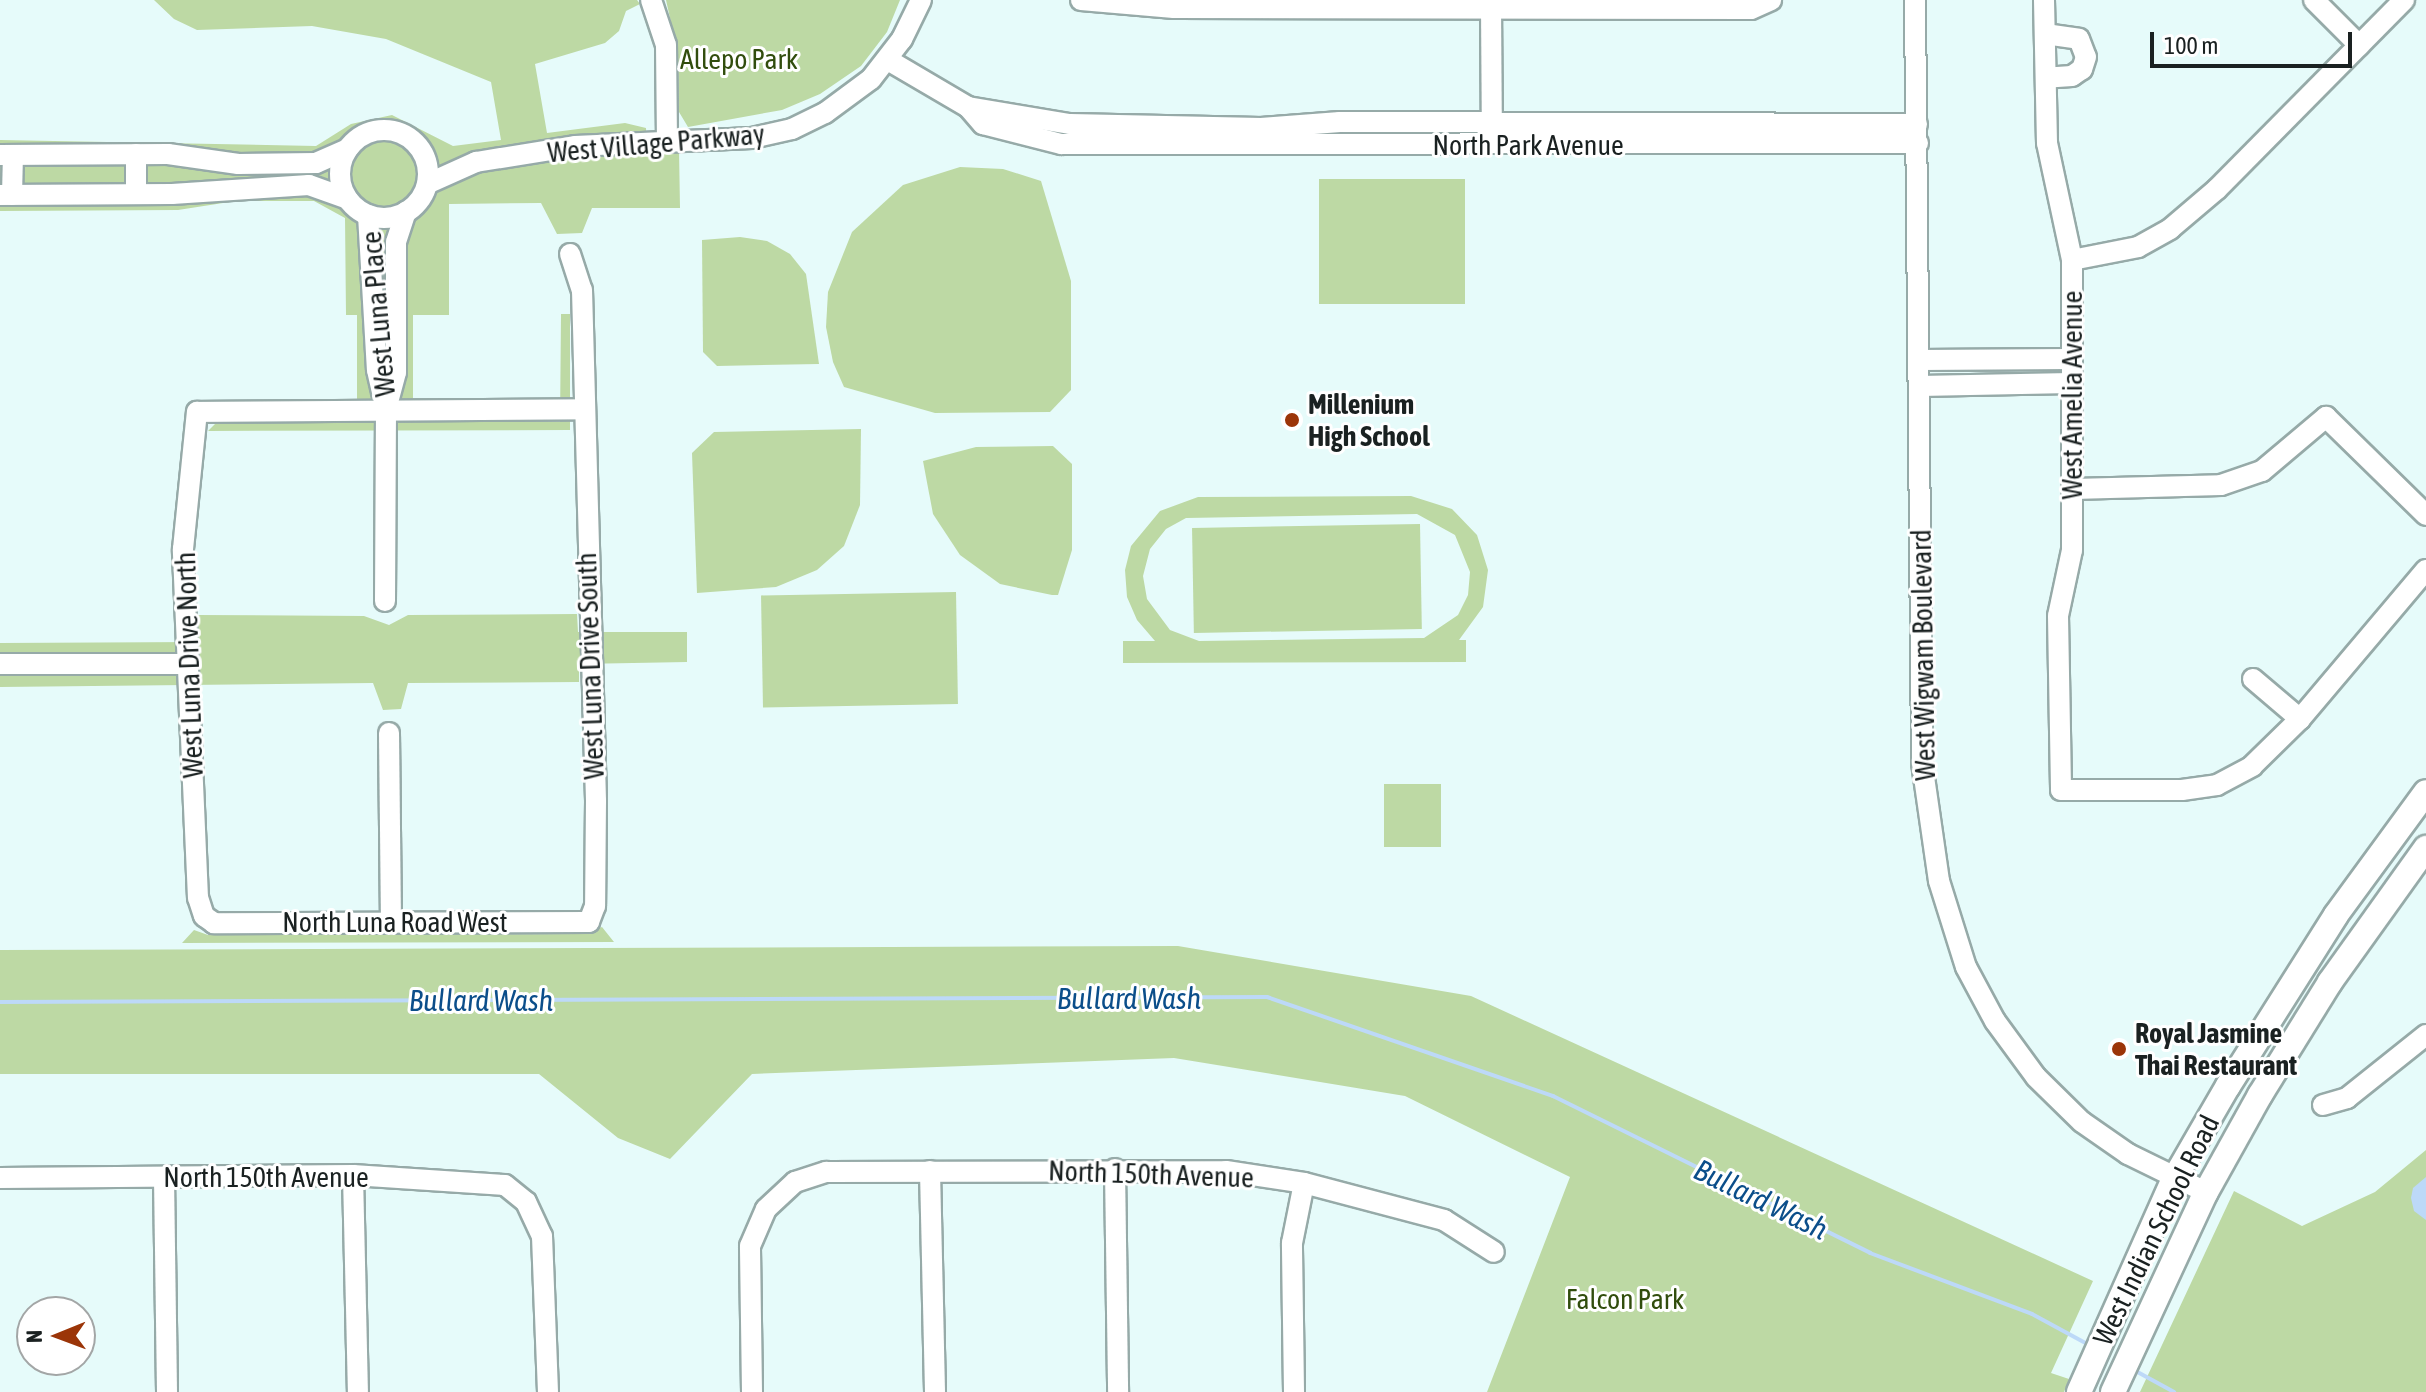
<!DOCTYPE html>
<style>
body{margin:0}
#map{position:relative;width:2426px;height:1392px;overflow:hidden;background:#e6fbfa;font-family:"Asap Condensed",sans-serif}
div>[style]{position:absolute}
.green>*{inset:0;background:#bdd9a4;transform-origin:0 0}
.water>*{inset:0;background:#bdd9f8}
.stream>*{height:4px;margin:-2px;padding:0 2px;transform-origin:2px;border-radius:2px;background:#bdd9f8}
.roads{filter:drop-shadow(2px 0 #96aaa8) drop-shadow(-2px 0 #96aaa8) drop-shadow(0 2px #96aaa8) drop-shadow(0 -2px #96aaa8)}
.minor>*{height:20px;margin:-10px;padding:0 10px;transform-origin:10px;border-radius:10px;background:#fff}
.minor>.ring{margin:-10px;padding:0;box-sizing:content-box;background:none;border:20px solid #fff;border-radius:50%}
.major>*{height:24px;margin:-12px;padding:0 12px;transform-origin:12px;border-radius:12px;background:#fff}
.dots>*{width:22px;height:22px;translate:-50% -50%;box-sizing:border-box;border:4px solid #fff;border-radius:50%}
span{translate:-50% -50%;white-space:nowrap;text-align:center;line-height:1.15;-webkit-text-stroke:6px #fff;paint-order:stroke}
.park-label{font-size:28px;color:#314d0d}
.street-label{font-size:28px;color:#1a2121}
.poi-label{font-size:28px;color:#1a2121;font-weight:700}
.left{translate:0 -50%;text-align:left}
.water-label{font-size:30px;color:#0b4e8a;font-style:italic}
.north{position:absolute;left:16px;top:1296px;width:80px;height:80px;box-sizing:border-box;background:#fff;border:2px solid #a3a6a6;border-radius:50%;rotate:269deg;font-size:22px;font-weight:700;line-height:32px;text-align:center;color:#1a2121}
.north::after{content:'';display:block;margin:auto;width:28px;height:36px;background:#9b3508;clip-path:polygon(50% 0,100% 100%,50% 72%,0 100%)}
.scale{position:absolute;left:2150px;top:32px;width:202px;height:36px;box-sizing:border-box;border:4px solid #1a2121;border-top:0;padding-left:10px;font-size:24px;line-height:28px;white-space:nowrap;color:#1a2121;-webkit-text-stroke:6px #fff;paint-order:stroke}
</style>
<div id="map">
<div class="green">
<i style="clip-path:polygon(154px 0,637px 0,640px 4px,626px 11px,619px 31px,605px 43px,535px 64px,547px 133px,625px 123px,646px 128px,647px 149px,679px 149px,680px 208px,592px 208px,582px 233px,557px 234px,541px 203px,449px 204px,449px 315px,413px 315px,413px 421px,560px 422px,561px 314px,570px 314px,570px 430px,208px 431px,216px 423px,357px 422px,357px 315px,346px 315px,345px 218px,314px 201px,236px 201px,178px 210px,0 211px,0 140px,316px 146px,351px 124px,392px 115px,453px 146px,501px 140px,491px 82px,386px 39px,312px 26px,197px 30px,174px 19px)"></i>
<i style="clip-path:polygon(666px 0,900px 0,887px 32px,861px 66px,820px 94px,782px 110px,688px 127px,679px 112px,678px 54px)"></i>
<i style="clip-path:polygon(960px 167px,1003px 169px,1041px 181px,1071px 281px,1071px 390px,1050px 412px,935px 413px,844px 387px,833px 362px,826px 327px,828px 292px,852px 232px,903px 185px)"></i>
<i style="left:1319px;top:179px;width:146px;height:125px"></i>
<i style="clip-path:polygon(740px 237px,767px 241px,790px 254px,806px 274px,819px 364px,717px 366px,703px 352px,702px 240px)"></i>
<i style="clip-path:polygon(861px 429px,860px 505px,844px 546px,817px 570px,776px 587px,697px 593px,692px 453px,714px 432px)"></i>
<i style="clip-path:polygon(1053px 446px,1072px 464px,1072px 550px,1058px 595px,1052px 595px,1000px 584px,960px 555px,933px 514px,923px 461px,976px 447px)"></i>
<i style="clip-path:polygon(evenodd,1198px 497px,1411px 496px,1452px 509px,1477px 535px,1488px 570px,1483px 607px,1459px 640px,1466px 640px,1466px 662px,1123px 663px,1123px 641px,1155px 641px,1137px 620px,1127px 597px,1125px 570px,1131px 546px,1160px 511px,1198px 497px,1417px 514px,1455px 535px,1470px 572px,1468px 595px,1458px 615px,1424px 638px,1199px 641px,1170px 630px,1147px 599px,1143px 576px,1150px 549px,1166px 529px,1186px 518px,1417px 514px)"></i>
<i style="left:1420px;top:524px;width:105px;height:228px;rotate:89deg"></i>
<i style="left:956px;top:592px;width:112px;height:195px;rotate:89deg"></i>
<i style="clip-path:polygon(577px 614px,578px 632px,687px 632px,687px 662px,579px 664px,579px 682px,408px 683px,401px 709px,383px 710px,373px 683px,0 687px,0 643px,197px 642px,196px 615px,364px 616px,389px 625px,408px 615px)"></i>
<i style="left:1384px;top:784px;width:57px;height:63px"></i>
<i style="clip-path:polygon(602px 927px,614px 942px,182px 943px,194px 930px,208px 935px,583px 934px)"></i>
<i style="clip-path:polygon(1178px 946px,1471px 996px,2093px 1281px,2051px 1373px,2069px 1379px,2064px 1392px,1487px 1392px,1570px 1177px,1405px 1096px,1174px 1058px,752px 1074px,670px 1159px,618px 1138px,539px 1074px,0 1074px,0 950px)"></i>
<i style="clip-path:polygon(2426px 1150px,2426px 1392px,2140px 1392px,2234px 1191px,2302px 1226px,2375px 1192px)"></i>
</div>
<div class="water">
<i style="clip-path:polygon(2426px 1177px,2426px 1220px,2414px 1211px,2411px 1198px,2413px 1188px)"></i>
</div>
<div class="stream">
<i style="left:0;top:1002px;width:1267px;rotate:-0.23deg"></i>
<i style="left:1267px;top:997px;width:303px;rotate:19.1deg"></i>
<i style="left:1553px;top:1096px;width:354px;rotate:26.3deg"></i>
<i style="left:1870px;top:1253px;width:173px;rotate:20.6deg"></i>
<i style="left:2032px;top:1314px;width:65px;rotate:28.5deg"></i>
<i style="left:2132px;top:1369px;width:48px;rotate:28.7deg"></i>
</div>
<div class="roads">
<div class="minor">
<i style="left:651px;top:0;width:47px;rotate:71.6deg"></i>
<i style="left:666px;top:45px;width:95px;rotate:89.4deg"></i>
<i style="left:1081px;top:0;width:93px;rotate:4.9deg"></i>
<i style="left:1174px;top:8px;width:577px;rotate:0.1deg"></i>
<i style="left:1751px;top:9px;width:22px;rotate:-24deg"></i>
<i style="left:1915px;top:0;width:763px;rotate:89.47deg"></i>
<i style="left:1922px;top:763px;width:119px;rotate:81.8deg"></i>
<i style="left:1939px;top:881px;width:90px;rotate:72.6deg"></i>
<i style="left:1966px;top:967px;width:61px;rotate:61.8deg"></i>
<i style="left:1995px;top:1021px;width:69px;rotate:53.8deg"></i>
<i style="left:2036px;top:1077px;width:64px;rotate:44.4deg"></i>
<i style="left:2082px;top:1122px;width:56px;rotate:34.8deg"></i>
<i style="left:2128px;top:1154px;width:87px;rotate:26deg"></i>
<i style="left:2044px;top:0;width:143px;rotate:88.8deg"></i>
<i style="left:2047px;top:143px;width:120px;rotate:77.9deg"></i>
<i style="left:2072px;top:260px;width:290px;rotate:90deg"></i>
<i style="left:2072px;top:550px;width:67px;rotate:102deg"></i>
<i style="left:2058px;top:616px;width:174px;rotate:89deg"></i>
<i style="left:2061px;top:790px;width:121px"></i>
<i style="left:2182px;top:790px;width:35px;rotate:-8deg"></i>
<i style="left:2217px;top:785px;width:40px;rotate:-28deg"></i>
<i style="left:2252px;top:766px;width:67px;rotate:-44.4deg"></i>
<i style="left:2300px;top:719px;width:195px;rotate:-49.8deg"></i>
<i style="left:2314px;top:0;width:64px;rotate:45deg"></i>
<i style="left:1491px;top:6px;width:132px;rotate:89.6deg"></i>
<i style="left:2045px;top:34px;width:34px;rotate:8deg"></i>
<i style="left:2079px;top:39px;width:19px;rotate:69deg"></i>
<i style="left:2086px;top:57px;width:13px;rotate:108deg"></i>
<i style="left:2082px;top:69px;width:12px;rotate:145deg"></i>
<i style="left:2072px;top:76px;width:26px;rotate:176deg"></i>
<i style="left:888px;top:60px;width:93px;rotate:30.4deg"></i>
<i style="left:968px;top:107px;width:23px;rotate:49deg"></i>
<i style="left:983px;top:124px;width:81px;rotate:14.4deg"></i>
<i style="left:1061px;top:144px;width:857px;rotate:-0.07deg"></i>
<i style="left:968px;top:107px;width:103px;rotate:9.5deg"></i>
<i style="left:1070px;top:124px;width:191px;rotate:1.2deg"></i>
<i style="left:1261px;top:128px;width:79px;rotate:-4.3deg"></i>
<i style="left:1340px;top:122px;width:577px;rotate:0.2deg"></i>
<i class="ring" style="left:340px;top:130px;width:68px;height:68px"></i>
<i style="left:136px;top:154px;width:40px;rotate:90deg"></i>
<i style="left:0;top:155px;width:168px;rotate:-0.3deg"></i>
<i style="left:168px;top:154px;width:71px;rotate:8.1deg"></i>
<i style="left:238px;top:164px;width:78px;rotate:-0.7deg"></i>
<i style="left:316px;top:163px;width:35px;rotate:-24deg"></i>
<i style="left:427px;top:184px;width:54px;rotate:-24.2deg"></i>
<i style="left:476px;top:162px;width:100px;rotate:-9.2deg"></i>
<i style="left:575px;top:146px;width:177px;rotate:-2.6deg"></i>
<i style="left:752px;top:138px;width:41px;rotate:-12.7deg"></i>
<i style="left:792px;top:129px;width:37px;rotate:-26deg"></i>
<i style="left:825px;top:113px;width:57px;rotate:-36.5deg"></i>
<i style="left:871px;top:79px;width:51px;rotate:-52.2deg"></i>
<i style="left:902px;top:39px;width:43px;rotate:-64deg"></i>
<i style="left:0;top:195px;width:172px;rotate:-0.3deg"></i>
<i style="left:172px;top:194px;width:137px;rotate:-3.8deg"></i>
<i style="left:309px;top:185px;width:41px;rotate:19.7deg"></i>
<i style="left:12px;top:195px;width:40px;rotate:-88.6deg"></i>
<i style="left:368px;top:215px;width:155px;rotate:86.7deg"></i>
<i style="left:377px;top:370px;width:41px;rotate:77.3deg"></i>
<i style="left:386px;top:410px;width:191px;rotate:90.3deg"></i>
<i style="left:570px;top:254px;width:38px;rotate:72deg"></i>
<i style="left:582px;top:290px;width:511px;rotate:88.43deg"></i>
<i style="left:596px;top:801px;width:105px;rotate:90.5deg"></i>
<i style="left:595px;top:906px;width:17px;rotate:111deg"></i>
<i style="left:589px;top:922px;width:375px;rotate:179.8deg"></i>
<i style="left:214px;top:923px;width:12px;rotate:-145deg"></i>
<i style="left:204px;top:916px;width:19px;rotate:-108deg"></i>
<i style="left:198px;top:898px;width:349px;rotate:-92.5deg"></i>
<i style="left:183px;top:549px;width:138px;rotate:-84.2deg"></i>
<i style="left:197px;top:412px;width:385px;rotate:-0.4deg"></i>
<i style="left:2072px;top:260px;width:67px;rotate:-11.1deg"></i>
<i style="left:2138px;top:247px;width:37px;rotate:-29deg"></i>
<i style="left:2170px;top:229px;width:62px;rotate:-40.4deg"></i>
<i style="left:2217px;top:189px;width:266px;rotate:-45.3deg"></i>
<i style="left:1920px;top:360px;width:151px;rotate:-0.4deg"></i>
<i style="left:1920px;top:386px;width:151px;rotate:-1.1deg"></i>
<i style="left:387px;top:406px;width:35px;rotate:-75deg"></i>
<i style="left:396px;top:372px;width:130px;rotate:-90deg"></i>
<i style="left:396px;top:242px;width:32px;rotate:-72deg"></i>
<i style="left:2073px;top:489px;width:148px;rotate:-1.5deg"></i>
<i style="left:2221px;top:485px;width:43px;rotate:-18.9deg"></i>
<i style="left:2262px;top:471px;width:84px;rotate:-40.2deg"></i>
<i style="left:2326px;top:417px;width:140px;rotate:44.4deg"></i>
<i style="left:0;top:664px;width:187px"></i>
<i style="left:2253px;top:679px;width:62px;rotate:40.4deg"></i>
<i style="left:389px;top:733px;width:189px;rotate:89.4deg"></i>
<i style="left:2323px;top:1105px;width:25px;rotate:-16deg"></i>
<i style="left:2347px;top:1098px;width:101px;rotate:-38.6deg"></i>
<i style="left:1115px;top:1169px;width:223px;rotate:89.2deg"></i>
<i style="left:930px;top:1171px;width:221px;rotate:88.7deg"></i>
<i style="left:353px;top:1175px;width:217px;rotate:88.7deg"></i>
<i style="left:164px;top:1177px;width:215px;rotate:89.2deg"></i>
<i style="left:0;top:1178px;width:353px;rotate:-0.5deg"></i>
<i style="left:353px;top:1175px;width:152px;rotate:3.8deg"></i>
<i style="left:505px;top:1185px;width:27px;rotate:39deg"></i>
<i style="left:526px;top:1202px;width:38px;rotate:65deg"></i>
<i style="left:542px;top:1236px;width:156px;rotate:87.8deg"></i>
<i style="left:752px;top:1392px;width:146px;rotate:-90.8deg"></i>
<i style="left:750px;top:1246px;width:40px;rotate:-66.6deg"></i>
<i style="left:766px;top:1209px;width:40px;rotate:-43deg"></i>
<i style="left:795px;top:1182px;width:33px;rotate:-18deg"></i>
<i style="left:826px;top:1172px;width:400px;rotate:-0.1deg"></i>
<i style="left:1226px;top:1171px;width:79px;rotate:8.7deg"></i>
<i style="left:1304px;top:1183px;width:145px;rotate:14.8deg"></i>
<i style="left:1444px;top:1220px;width:59px;rotate:32.6deg"></i>
<i style="left:1294px;top:1392px;width:149px;rotate:-90.8deg"></i>
<i style="left:1292px;top:1243px;width:61px;rotate:-78.7deg"></i>
</div>
<div class="major">
<i style="left:2079px;top:1392px;width:233px;rotate:-66deg"></i>
<i style="left:2174px;top:1179px;width:108px;rotate:-59.9deg"></i>
<i style="left:2228px;top:1086px;width:202px;rotate:-57.7deg"></i>
<i style="left:2336px;top:915px;width:152px;rotate:-53.8deg"></i>
<i style="left:2113px;top:1392px;width:221px;rotate:-65.1deg"></i>
<i style="left:2206px;top:1192px;width:111px;rotate:-60.9deg"></i>
<i style="left:2260px;top:1095px;width:133px;rotate:-58.2deg"></i>
<i style="left:2330px;top:982px;width:165px;rotate:-54.4deg"></i>
</div>
</div>
<div class="dots">
<i style="left:1292px;top:420px;background:#9b3508"></i>
<i style="left:2119px;top:1049px;background:#9b3508"></i>
</div>
<div class="park-label">
<span style="left:739px;top:59px">Allepo Park</span>
<span style="left:1625px;top:1299px">Falcon Park</span>
</div>
<div class="street-label">
<span style="left:656px;top:143px;rotate:-5deg">West Village Parkway</span>
<span style="left:1528px;top:145px">North Park Avenue</span>
<span style="left:378px;top:314px;rotate:-95deg">West Luna Place</span>
<span style="left:2072px;top:395px;rotate:-90deg">West Amelia Avenue</span>
<span style="left:1923px;top:655px;rotate:-91deg">West Wigwam Boulevard</span>
<span style="left:189px;top:665px;rotate:-92deg">West Luna Drive North</span>
<span style="left:590px;top:666px;rotate:-92deg">West Luna Drive South</span>
<span style="left:395px;top:922px">North Luna Road West</span>
<span style="left:1151px;top:1174px;rotate:2deg">North 150th Avenue</span>
<span style="left:266px;top:1177px">North 150th Avenue</span>
<span style="left:2156px;top:1230px;rotate:-64deg">West Indian School Road</span>
</div>
<div class="poi-label">
<span class="left" style="left:1308px;top:420px">Millenium<br>High School</span>
<span class="left" style="left:2135px;top:1049px">Royal Jasmine<br>Thai Restaurant</span>
</div>
<div class="water-label">
<span style="left:1129px;top:998px">Bullard Wash</span>
<span style="left:481px;top:1000px">Bullard Wash</span>
<span style="left:1761px;top:1199px;rotate:26deg">Bullard Wash</span>
</div>
<div class="north">N</div>
<div class="scale">100 m</div>
</div>
